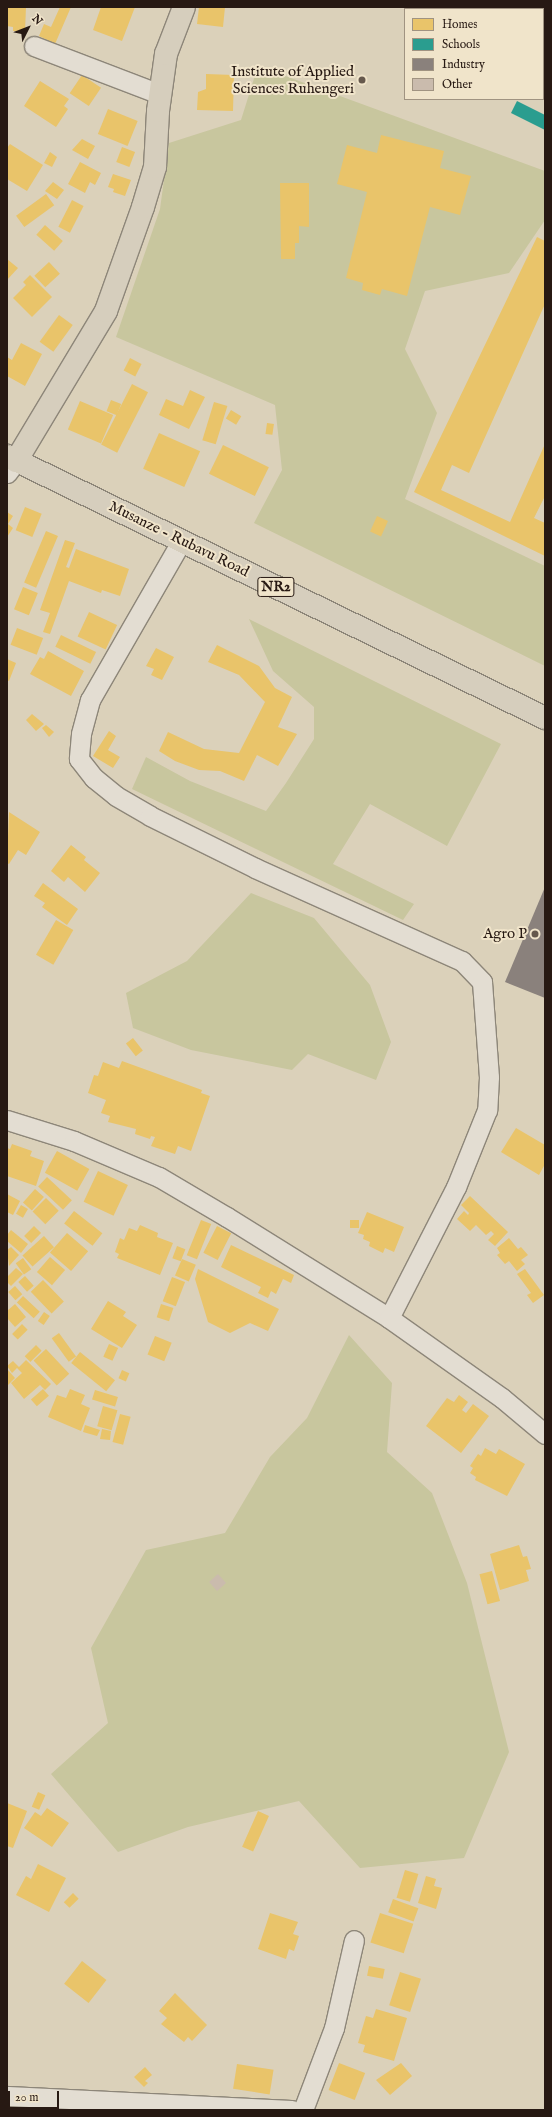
<!DOCTYPE html>
<style>
body{margin:0}
#map{position:relative;width:552px;height:2117px;overflow:hidden;background:#dbd1ba;font-family:"IM FELL English",serif}
div>[style]{position:absolute}
.green>*{inset:0;background:#c8c69e}
.homes>*{inset:0;background:#e9c46a;transform-origin:0 0}
.schools>*{inset:0;background:#2a9d8f}
.industry>*{inset:0;background:#8a817c}
.building>*{inset:0;background:#cabbad;transform-origin:0 0}
.roads{filter:drop-shadow(1px 0 #8d8679) drop-shadow(-1px 0 #8d8679) drop-shadow(0 1px #8d8679) drop-shadow(0 -1px #8d8679)}
.minor>*{height:19px;margin:-9.5px;padding:0 9.5px;transform-origin:9.5px;border-radius:9.5px;background:#e3ddd2}
.major>*{height:22px;margin:-11px;padding:0 11px;transform-origin:11px;border-radius:11px;background:#d6cebd}
.highway>*{height:22px;margin:-11px;padding:0 11px;transform-origin:11px;border-radius:11px;background:#d6cebd}
.dots>*{width:11px;height:11px;translate:-50% -50%;box-sizing:border-box;border:2px solid #f0e4ca;border-radius:50%}
span{translate:-50% -50%;white-space:nowrap;text-align:center;line-height:1.15;-webkit-text-stroke:4px #f0e4ca;paint-order:stroke}
.shield-label span{padding:1px 3px;background:#f0e4ca;border:1px solid;border-radius:3px;-webkit-text-stroke-width:0}
.shield-label{font-size:14px;color:#271913;font-weight:700}
.poi-label{font-size:15px;color:#271913}
.right{translate:-100% -50%;text-align:right}
.street-label{font-size:15px;color:#271913}
.frame{position:absolute;inset:0;border:8px solid #271913;pointer-events:none}
.legend{position:absolute;left:404px;top:8px;width:140px;height:92px;box-sizing:border-box;background:#f0e4ca;border:1px solid #a09381;margin:0;padding:5px 7px;list-style:none;font-size:12px;color:#271913}
.legend li{display:flex;align-items:center;gap:8px;height:20px}
.legend b{width:20px;border:1px solid #a09381}
.north{position:absolute;left:8px;top:8px;width:40px;height:40px;-webkit-text-stroke:3px #f0e4ca;paint-order:stroke;rotate:48deg;font-size:11px;font-weight:700;line-height:16px;text-align:center;color:#271913}
.north::after{content:'';display:block;margin:auto;width:14px;height:18px;background:#271913;clip-path:polygon(50% 0,100% 100%,50% 72%,0 100%)}
.scale{position:absolute;left:8px;top:2091px;width:51px;height:18px;box-sizing:border-box;border:2px solid #271913;border-top:0;padding-left:5px;font-size:12px;line-height:14px;white-space:nowrap;color:#271913;-webkit-text-stroke:3px #f0e4ca;paint-order:stroke}
</style>
<div id="map">
<div class="green">
<i style="clip-path:polygon(258px 66px,545px 171px,545px 220px,509px 273px,425px 291px,405px 349px,437px 413px,405px 499px,545px 566px,545px 666px,254px 523px,282px 470px,275px 405px,116px 337px,160px 209px,169px 143px,241px 120px)"></i>
<i style="clip-path:polygon(249px 619px,501px 744px,447px 846px,370px 804px,333px 864px,414px 904px,403px 920px,132px 789px,146px 757px,190px 781px,266px 811px,286px 783px,314px 739px,314px 707px,273px 671px)"></i>
<i style="clip-path:polygon(251px 893px,314px 918px,370px 985px,391px 1042px,376px 1080px,308px 1054px,292px 1070px,191px 1050px,133px 1028px,126px 993px,187px 961px)"></i>
<i style="clip-path:polygon(349px 1335px,392px 1383px,387px 1452px,432px 1493px,467px 1583px,509px 1752px,464px 1858px,360px 1868px,299px 1801px,188px 1827px,118px 1852px,51px 1774px,108px 1723px,91px 1648px,146px 1550px,225px 1533px,270px 1457px,307px 1418px)"></i>
</div>
<div class="homes">
<i style="clip-path:polygon(8px 7px,26px 7px,25px 32px,13px 31px,13px 27px,7px 26px)"></i>
<i style="clip-path:polygon(60px 7px,71px 7px,55px 44px,39px 36px,44px 24px,51px 27px)"></i>
<i style="clip-path:polygon(101px 7px,135px 7px,122px 41px,93px 30px)"></i>
<i style="clip-path:polygon(199px 7px,225px 7px,223px 27px,197px 24px)"></i>
<i style="clip-path:polygon(206px 74px,234px 75px,233px 111px,197px 110px,198px 92px,206px 89px)"></i>
<i style="left:82px;top:75px;width:23px;height:22px;rotate:34deg"></i>
<i style="clip-path:polygon(40px 81px,69px 99px,64px 106px,68px 109px,56px 127px,24px 106px)"></i>
<i style="left:108px;top:109px;width:32px;height:27px;rotate:22deg"></i>
<i style="clip-path:polygon(381px 135px,444px 151px,440px 168px,471px 176px,460px 215px,430px 207px,407px 296px,382px 289px,380px 295px,362px 290px,363px 283px,346px 278px,367px 192px,337px 184px,347px 145px,377px 153px)"></i>
<i style="clip-path:polygon(82px 139px,95px 146px,88px 159px,72px 150px)"></i>
<i style="clip-path:polygon(10px 144px,43px 165px,27px 191px,7px 179px,7px 148px)"></i>
<i style="left:122px;top:147px;width:14px;height:16px;rotate:21deg"></i>
<i style="clip-path:polygon(50px 152px,57px 157px,52px 167px,44px 163px)"></i>
<i style="clip-path:polygon(80px 162px,101px 173px,95px 185px,90px 182px,85px 193px,68px 184px)"></i>
<i style="clip-path:polygon(113px 174px,131px 180px,125px 196px,113px 192px,114px 189px,108px 187px)"></i>
<i style="clip-path:polygon(53px 182px,64px 190px,57px 199px,45px 191px)"></i>
<i style="clip-path:polygon(280px 183px,309px 183px,309px 227px,299px 226px,299px 243px,295px 243px,295px 259px,281px 259px)"></i>
<i style="left:46px;top:194px;width:14px;height:37px;rotate:54deg"></i>
<i style="left:72px;top:200px;width:13px;height:30px;rotate:27deg"></i>
<i style="left:45px;top:225px;width:24px;height:13px;rotate:42deg"></i>
<i style="clip-path:polygon(537px 237px,545px 241px,545px 304px,469px 473px,452px 465px,441px 490px,510px 522px,545px 444px,545px 496px,534px 518px,545px 523px,545px 556px,414px 492px)"></i>
<i style="clip-path:polygon(7px 259px,18px 268px,7px 280px)"></i>
<i style="left:49px;top:262px;width:16px;height:20px;rotate:47deg"></i>
<i style="clip-path:polygon(30px 275px,52px 297px,32px 317px,13px 298px,26px 285px,23px 282px)"></i>
<i style="left:59px;top:315px;width:17px;height:33px;rotate:36deg"></i>
<i style="clip-path:polygon(21px 343px,42px 354px,25px 386px,7px 376px,7px 357px,12px 360px)"></i>
<i style="left:130px;top:358px;width:13px;height:14px;rotate:27deg"></i>
<i style="left:132px;top:384px;width:18px;height:68px;rotate:27deg"></i>
<i style="clip-path:polygon(190px 390px,205px 397px,189px 429px,159px 415px,166px 399px,183px 406px)"></i>
<i style="left:111px;top:400px;width:11px;height:12px;rotate:22deg"></i>
<i style="left:80px;top:401px;width:36px;height:31px;rotate:23deg"></i>
<i style="left:214px;top:402px;width:14px;height:40px;rotate:17deg"></i>
<i style="left:231px;top:410px;width:12px;height:10px;rotate:31deg"></i>
<i style="left:267px;top:423px;width:7px;height:11px;rotate:8deg"></i>
<i style="left:159px;top:433px;width:45px;height:39px;rotate:24deg"></i>
<i style="left:223px;top:445px;width:51px;height:32px;rotate:26deg"></i>
<i style="left:25px;top:507px;width:18px;height:25px;rotate:22deg"></i>
<i style="clip-path:polygon(7px 512px,13px 516px,8px 524px,13px 528px,7px 537px)"></i>
<i style="left:377px;top:516px;width:12px;height:17px;rotate:24deg"></i>
<i style="left:46px;top:531px;width:13px;height:56px;rotate:23deg"></i>
<i style="clip-path:polygon(65px 540px,75px 543px,66px 567px,69px 568px,76px 549px,129px 569px,120px 596px,102px 590px,101px 593px,69px 581px,50px 634px,43px 632px,50px 613px,40px 610px)"></i>
<i style="left:23px;top:587px;width:16px;height:24px;rotate:22deg"></i>
<i style="left:89px;top:612px;width:31px;height:27px;rotate:25deg"></i>
<i style="left:17px;top:628px;width:28px;height:18px;rotate:21deg"></i>
<i style="left:61px;top:635px;width:39px;height:13px;rotate:26deg"></i>
<i style="clip-path:polygon(217px 645px,259px 666px,275px 688px,292px 697px,278px 727px,297px 734px,278px 766px,257px 755px,244px 781px,220px 771px,199px 770px,175px 761px,159px 751px,168px 732px,204px 749px,239px 753px,265px 702px,239px 675px,208px 662px)"></i>
<i style="clip-path:polygon(156px 648px,174px 657px,162px 680px,151px 675px,154px 669px,146px 666px)"></i>
<i style="clip-path:polygon(48px 651px,84px 671px,71px 696px,30px 674px,40px 657px,44px 659px)"></i>
<i style="clip-path:polygon(7px 659px,16px 663px,9px 681px,7px 680px)"></i>
<i style="clip-path:polygon(32px 714px,44px 724px,36px 731px,26px 720px)"></i>
<i style="clip-path:polygon(46px 725px,54px 732px,49px 737px,42px 728px)"></i>
<i style="clip-path:polygon(109px 731px,116px 736px,108px 750px,120px 757px,113px 768px,93px 756px)"></i>
<i style="clip-path:polygon(9px 812px,40px 832px,26px 855px,18px 850px,9px 864px,7px 863px)"></i>
<i style="clip-path:polygon(71px 845px,86px 857px,84px 860px,100px 873px,85px 892px,68px 877px,64px 882px,51px 871px)"></i>
<i style="clip-path:polygon(43px 883px,78px 909px,67px 925px,42px 907px,45px 903px,34px 896px)"></i>
<i style="left:56px;top:920px;width:20px;height:40px;rotate:30deg"></i>
<i style="left:133px;top:1038px;width:16px;height:9px;rotate:52deg"></i>
<i style="clip-path:polygon(122px 1061px,202px 1090px,201px 1093px,210px 1096px,191px 1151px,178px 1146px,175px 1154px,151px 1146px,155px 1137px,151px 1136px,150px 1139px,135px 1134px,136px 1129px,108px 1122px,110px 1116px,101px 1113px,106px 1100px,88px 1093px,94px 1075px,98px 1076px,103px 1062px,119px 1068px)"></i>
<i style="clip-path:polygon(516px 1128px,545px 1145px,545px 1164px,539px 1175px,501px 1152px)"></i>
<i style="clip-path:polygon(12px 1144px,32px 1151px,30px 1156px,44px 1161px,36px 1186px,7px 1176px,7px 1148px,10px 1149px)"></i>
<i style="left:57px;top:1151px;width:37px;height:25px;rotate:29deg"></i>
<i style="left:98px;top:1171px;width:33px;height:34px;rotate:25deg"></i>
<i style="left:47px;top:1177px;width:34px;height:13px;rotate:43deg"></i>
<i style="left:35px;top:1189px;width:12px;height:18px;rotate:42deg"></i>
<i style="clip-path:polygon(7px 1194px,20px 1201px,13px 1215px,7px 1212px)"></i>
<i style="clip-path:polygon(470px 1196px,508px 1232px,495px 1246px,488px 1240px,494px 1234px,491px 1231px,486px 1235px,476px 1225px,470px 1231px,457px 1219px,464px 1211px,468px 1215px,469px 1213px,461px 1205px)"></i>
<i style="left:46px;top:1198px;width:18px;height:19px;rotate:45deg"></i>
<i style="left:21px;top:1205px;width:8px;height:10px;rotate:30deg"></i>
<i style="left:74px;top:1211px;width:36px;height:16px;rotate:38deg"></i>
<i style="clip-path:polygon(367px 1212px,404px 1227px,394px 1252px,385px 1248px,383px 1253px,369px 1246px,370px 1242px,363px 1239px,364px 1235px,358px 1233px)"></i>
<i style="left:201px;top:1220px;width:11px;height:38px;rotate:22deg"></i>
<i style="left:350px;top:1220px;width:9px;height:8px"></i>
<i style="clip-path:polygon(140px 1225px,158px 1233px,157px 1237px,173px 1243px,160px 1275px,117px 1258px,119px 1254px,115px 1252px,120px 1238px,124px 1240px,129px 1228px,137px 1231px)"></i>
<i style="left:34px;top:1226px;width:10px;height:14px;rotate:45deg"></i>
<i style="left:217px;top:1226px;width:16px;height:30px;rotate:27deg"></i>
<i style="clip-path:polygon(11px 1230px,28px 1244px,21px 1253px,7px 1241px,7px 1235px)"></i>
<i style="left:67px;top:1233px;width:28px;height:26px;rotate:41deg"></i>
<i style="left:44px;top:1236px;width:15px;height:29px;rotate:48deg"></i>
<i style="clip-path:polygon(509px 1238px,518px 1249px,521px 1247px,528px 1255px,521px 1260px,525px 1264px,517px 1271px,509px 1261px,505px 1264px,497px 1255px,500px 1253px,497px 1248px)"></i>
<i style="clip-path:polygon(231px 1245px,294px 1275px,291px 1283px,283px 1279px,276px 1294px,271px 1291px,268px 1298px,258px 1293px,261px 1287px,221px 1267px)"></i>
<i style="left:177px;top:1246px;width:9px;height:13px;rotate:21deg"></i>
<i style="clip-path:polygon(11px 1247px,19px 1255px,9px 1266px,7px 1250px)"></i>
<i style="left:50px;top:1257px;width:20px;height:20px;rotate:41deg"></i>
<i style="left:23px;top:1258px;width:14px;height:9px;rotate:54deg"></i>
<i style="left:182px;top:1259px;width:15px;height:18px;rotate:23deg"></i>
<i style="clip-path:polygon(16px 1268px,23px 1274px,11px 1286px,7px 1282px,7px 1277px)"></i>
<i style="clip-path:polygon(198px 1269px,279px 1309px,268px 1331px,250px 1323px,230px 1333px,208px 1322px,195px 1279px)"></i>
<i style="clip-path:polygon(525px 1269px,544px 1295px,533px 1303px,527px 1295px,531px 1293px,517px 1274px)"></i>
<i style="left:25px;top:1276px;width:13px;height:9px;rotate:48deg"></i>
<i style="left:172px;top:1277px;width:14px;height:26px;rotate:21deg"></i>
<i style="left:43px;top:1280px;width:30px;height:17px;rotate:46deg"></i>
<i style="left:15px;top:1286px;width:11px;height:9px;rotate:49deg"></i>
<i style="left:23px;top:1296px;width:23px;height:9px;rotate:43deg"></i>
<i style="clip-path:polygon(108px 1301px,126px 1312px,123px 1316px,137px 1325px,122px 1348px,91px 1329px)"></i>
<i style="clip-path:polygon(15px 1304px,26px 1317px,15px 1327px,7px 1318px,7px 1311px)"></i>
<i style="left:161px;top:1304px;width:13px;height:14px;rotate:18deg"></i>
<i style="left:44px;top:1312px;width:7px;height:11px;rotate:34deg"></i>
<i style="left:22px;top:1324px;width:8px;height:14px;rotate:45deg"></i>
<i style="left:59px;top:1333px;width:29px;height:9px;rotate:54deg"></i>
<i style="left:155px;top:1336px;width:18px;height:20px;rotate:22deg"></i>
<i style="left:109px;top:1344px;width:10px;height:14px;rotate:24deg"></i>
<i style="left:36px;top:1345px;width:8px;height:16px;rotate:45deg"></i>
<i style="left:46px;top:1349px;width:34px;height:17px;rotate:47deg"></i>
<i style="left:80px;top:1352px;width:45px;height:14px;rotate:39deg"></i>
<i style="clip-path:polygon(26px 1360px,51px 1384px,45px 1390px,40px 1385px,24px 1399px,11px 1383px,22px 1373px,17px 1368px,12px 1373px,7px 1366px,13px 1361px,19px 1367px)"></i>
<i style="clip-path:polygon(7px 1369px,15px 1378px,8px 1385px,7px 1384px)"></i>
<i style="left:122px;top:1370px;width:8px;height:9px;rotate:23deg"></i>
<i style="left:43px;top:1389px;width:9px;height:16px;rotate:49deg"></i>
<i style="clip-path:polygon(70px 1389px,85px 1395px,81px 1404px,90px 1408px,81px 1431px,48px 1417px,57px 1395px,66px 1398px)"></i>
<i style="left:95px;top:1390px;width:24px;height:10px;rotate:17deg"></i>
<i style="clip-path:polygon(459px 1395px,468px 1402px,462px 1410px,466px 1413px,473px 1404px,489px 1416px,461px 1453px,426px 1426px,447px 1398px,454px 1402px)"></i>
<i style="left:103px;top:1406px;width:15px;height:21px;rotate:16deg"></i>
<i style="left:120px;top:1414px;width:11px;height:29px;rotate:15deg"></i>
<i style="clip-path:polygon(85px 1425px,100px 1430px,97px 1436px,83px 1432px)"></i>
<i style="clip-path:polygon(102px 1429px,111px 1431px,110px 1440px,100px 1439px)"></i>
<i style="clip-path:polygon(485px 1448px,496px 1454px,499px 1449px,525px 1464px,507px 1496px,475px 1480px,476px 1477px,470px 1473px,473px 1468px,470px 1466px,478px 1454px,481px 1456px)"></i>
<i style="clip-path:polygon(519px 1545px,523px 1557px,527px 1556px,531px 1569px,526px 1570px,529px 1581px,500px 1590px,490px 1554px)"></i>
<i style="left:492px;top:1571px;width:31px;height:13px;rotate:75deg"></i>
<i style="left:38px;top:1792px;width:8px;height:16px;rotate:23deg"></i>
<i style="clip-path:polygon(7px 1803px,27px 1811px,13px 1848px,7px 1846px)"></i>
<i style="clip-path:polygon(47px 1808px,69px 1823px,52px 1847px,24px 1828px,35px 1812px,41px 1816px)"></i>
<i style="left:258px;top:1811px;width:12px;height:39px;rotate:24deg"></i>
<i style="clip-path:polygon(38px 1864px,66px 1878px,49px 1912px,16px 1895px,26px 1876px,31px 1879px)"></i>
<i style="left:405px;top:1870px;width:14px;height:29px;rotate:17deg"></i>
<i style="clip-path:polygon(426px 1876px,436px 1879px,434px 1886px,442px 1888px,436px 1909px,418px 1903px)"></i>
<i style="left:73px;top:1893px;width:8px;height:13px;rotate:45deg"></i>
<i style="left:393px;top:1899px;width:27px;height:14px;rotate:20deg"></i>
<i style="clip-path:polygon(270px 1913px,298px 1922px,293px 1934px,299px 1936px,294px 1951px,289px 1949px,286px 1959px,258px 1949px)"></i>
<i style="left:380px;top:1913px;width:35px;height:31px;rotate:18deg"></i>
<i style="left:82px;top:1961px;width:31px;height:29px;rotate:38deg"></i>
<i style="left:369px;top:1966px;width:16px;height:10px;rotate:11deg"></i>
<i style="left:400px;top:1972px;width:22px;height:35px;rotate:18deg"></i>
<i style="clip-path:polygon(175px 1993px,207px 2025px,192px 2041px,188px 2037px,184px 2042px,161px 2024px,167px 2018px,159px 2011px)"></i>
<i style="clip-path:polygon(376px 2009px,407px 2018px,394px 2061px,363px 2052px,365px 2045px,358px 2043px,366px 2016px,373px 2018px)"></i>
<i style="left:339px;top:2063px;width:28px;height:29px;rotate:21deg"></i>
<i style="clip-path:polygon(401px 2063px,412px 2076px,390px 2095px,376px 2080px)"></i>
<i style="left:237px;top:2064px;width:37px;height:25px;rotate:9deg"></i>
<i style="clip-path:polygon(145px 2067px,152px 2075px,145px 2081px,148px 2083px,144px 2087px,134px 2077px)"></i>
</div>
<div class="schools">
<i style="clip-path:polygon(446px 7px,545px 7px,545px 20px,543px 9px)"></i>
<i style="clip-path:polygon(517px 101px,545px 115px,545px 130px,511px 113px)"></i>
</div>
<div class="industry">
<i style="clip-path:polygon(545px 887px,545px 998px,505px 982px)"></i>
</div>
<div class="building">
<i style="left:218px;top:1574px;width:12px;height:12px;rotate:48deg"></i>
</div>
<div class="roads">
<div class="minor">
<i style="left:34px;top:46px;width:135px;rotate:20.9deg"></i>
<i style="left:7px;top:473px;width:15px;rotate:-53deg"></i>
<i style="left:182px;top:540px;width:185px;rotate:119.9deg"></i>
<i style="left:90px;top:700px;width:35px;rotate:105deg"></i>
<i style="left:81px;top:734px;width:25px;rotate:95deg"></i>
<i style="left:79px;top:759px;width:24px;rotate:52deg"></i>
<i style="left:94px;top:778px;width:28px;rotate:39deg"></i>
<i style="left:116px;top:796px;width:39px;rotate:30deg"></i>
<i style="left:150px;top:816px;width:117px;rotate:26.3deg"></i>
<i style="left:255px;top:868px;width:227px;rotate:24.2deg"></i>
<i style="left:462px;top:961px;width:29px;rotate:46deg"></i>
<i style="left:482px;top:982px;width:95px;rotate:85.8deg"></i>
<i style="left:489px;top:1077px;width:33px;rotate:93deg"></i>
<i style="left:487px;top:1110px;width:83px;rotate:111.9deg"></i>
<i style="left:456px;top:1187px;width:147px;rotate:117.1deg"></i>
<i style="left:7px;top:1120px;width:70px;rotate:17.4deg"></i>
<i style="left:74px;top:1141px;width:92px;rotate:23deg"></i>
<i style="left:159px;top:1177px;width:79px;rotate:30.5deg"></i>
<i style="left:227px;top:1217px;width:191px;rotate:31.9deg"></i>
<i style="left:389px;top:1318px;width:138px;rotate:35.3deg"></i>
<i style="left:502px;top:1398px;width:56px;rotate:39.9deg"></i>
<i style="left:7px;top:2096px;width:285px;rotate:2.8deg"></i>
<i style="left:303px;top:2110px;width:88px;rotate:-69.3deg"></i>
<i style="left:334px;top:2028px;width:90px;rotate:-77.2deg"></i>
</div>
<div class="major">
<i style="left:16px;top:461px;width:175px;rotate:-59deg"></i>
<i style="left:106px;top:311px;width:110px;rotate:-70.4deg"></i>
<i style="left:143px;top:207px;width:42px;rotate:-73.3deg"></i>
<i style="left:155px;top:167px;width:56px;rotate:-86.9deg"></i>
<i style="left:158px;top:111px;width:58px;rotate:-82deg"></i>
<i style="left:166px;top:54px;width:50px;rotate:-69deg"></i>
</div>
<div class="highway">
<i style="left:7px;top:456px;width:598px;rotate:25.97deg"></i>
</div>
</div>
<div class="dots">
<i style="left:362px;top:80px;background:#66594d"></i>
<i style="left:535px;top:934px;background:#66594d"></i>
</div>
<div class="shield-label">
<span style="left:276px;top:587px">NR2</span>
</div>
<div class="poi-label">
<span class="right" style="left:354px;top:80px">Institute of Applied<br>Sciences Ruhengeri</span>
<span class="right" style="left:527px;top:934px">Agro P</span>
</div>
<div class="street-label">
<span style="left:179px;top:539px;rotate:26deg">Musanze - Rubavu Road</span>
</div>
<div class="frame"></div>
<ul class="legend">
<li><b style="height:11px;background:#e9c46a"></b>Homes</li>
<li><b style="height:11px;background:#2a9d8f"></b>Schools</li>
<li><b style="height:11px;background:#8a817c"></b>Industry</li>
<li><b style="height:11px;background:#cabbad"></b>Other</li>
</ul>
<div class="north">N</div>
<div class="scale">20 m</div>
</div>
